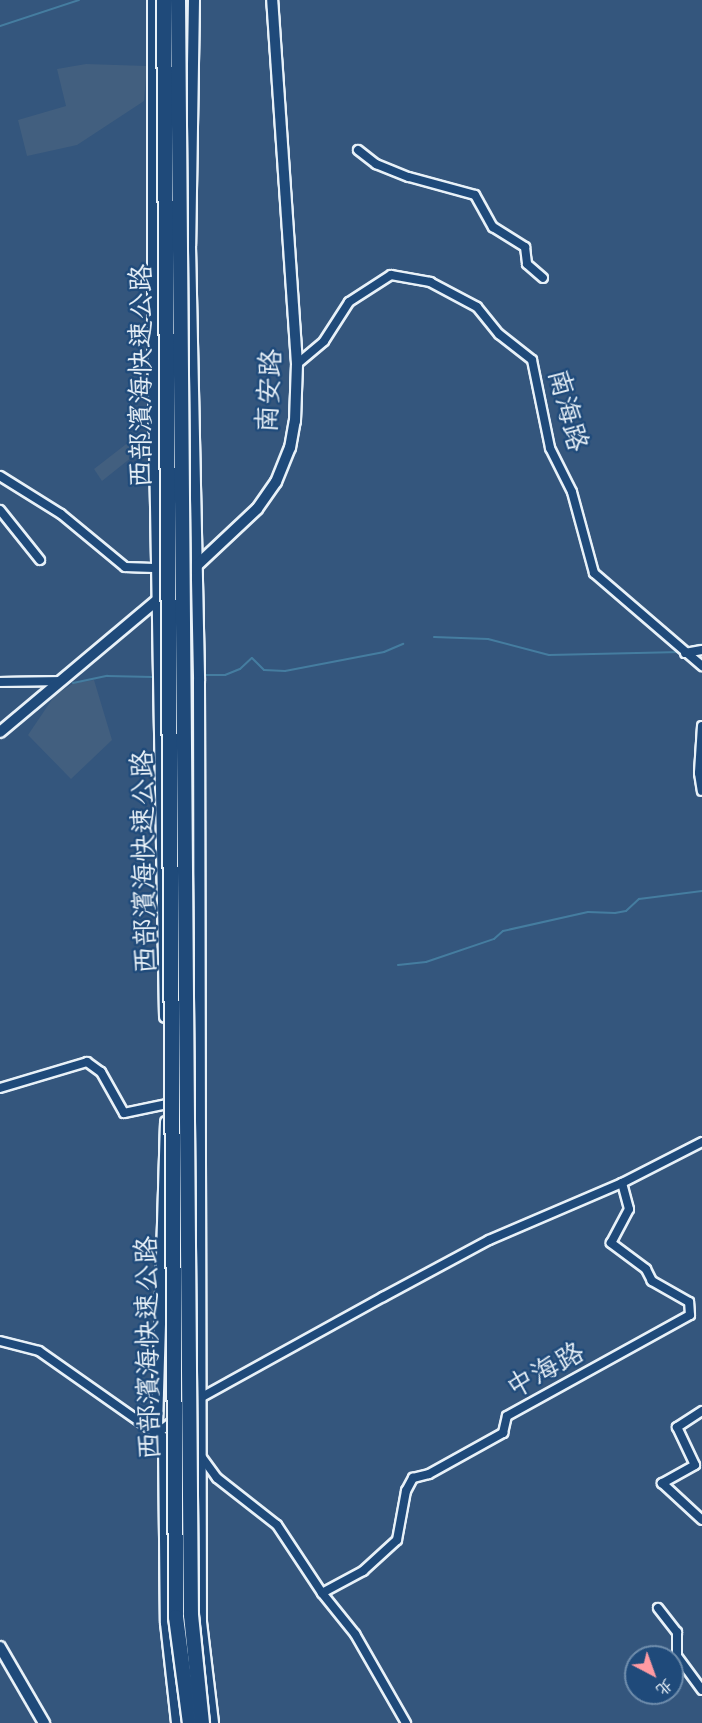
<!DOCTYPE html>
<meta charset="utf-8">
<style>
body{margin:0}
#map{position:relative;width:702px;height:1723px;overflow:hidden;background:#34567d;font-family:Caveat,"LXGW WenKai TC",sans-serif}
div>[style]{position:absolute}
.built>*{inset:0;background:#425f7f}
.stream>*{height:2px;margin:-1px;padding:0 1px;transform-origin:1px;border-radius:1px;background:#457da0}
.roads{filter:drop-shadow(2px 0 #e8f1f8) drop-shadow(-2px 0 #e8f1f8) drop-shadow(0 2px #e8f1f8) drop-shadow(0 -2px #e8f1f8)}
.street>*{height:8px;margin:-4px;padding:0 4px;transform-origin:4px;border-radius:4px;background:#1f4a7a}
.secondary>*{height:10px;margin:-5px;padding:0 5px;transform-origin:5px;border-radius:5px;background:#1f4a7a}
.bridges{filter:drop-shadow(2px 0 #e8f1f8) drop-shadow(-2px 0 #e8f1f8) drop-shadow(0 2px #e8f1f8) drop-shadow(0 -2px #e8f1f8)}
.highway-bridge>*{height:14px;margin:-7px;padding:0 7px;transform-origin:7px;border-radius:7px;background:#1f4a7a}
span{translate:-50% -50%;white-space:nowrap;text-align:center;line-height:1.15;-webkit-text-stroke:5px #1f4a7a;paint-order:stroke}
.street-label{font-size:28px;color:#e8f1f8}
.north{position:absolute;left:624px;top:1645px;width:60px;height:60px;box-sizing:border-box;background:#1f4a7a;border:2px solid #6f8dac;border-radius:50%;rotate:139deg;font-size:16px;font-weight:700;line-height:24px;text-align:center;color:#e8f1f8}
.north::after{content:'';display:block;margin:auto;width:21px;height:27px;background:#ff9aa2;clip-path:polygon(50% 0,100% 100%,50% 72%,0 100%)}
</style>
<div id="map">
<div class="built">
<i style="clip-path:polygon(86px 64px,147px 66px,144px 101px,77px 145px,27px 156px,18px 120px,66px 106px,57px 69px)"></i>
<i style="clip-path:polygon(147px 428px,147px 445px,102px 481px,94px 469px)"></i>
<i style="clip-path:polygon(94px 680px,112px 740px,71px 779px,28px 735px,55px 695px,74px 683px)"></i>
</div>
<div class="stream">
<i style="left:0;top:26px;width:83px;rotate:-18.2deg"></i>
<i style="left:434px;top:637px;width:54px;rotate:2.1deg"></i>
<i style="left:488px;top:639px;width:63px;rotate:14.7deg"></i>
<i style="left:549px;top:655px;width:132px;rotate:-1.3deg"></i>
<i style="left:693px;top:646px;width:9px;rotate:-13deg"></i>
<i style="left:204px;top:675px;width:21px"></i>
<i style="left:225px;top:675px;width:16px;rotate:-22deg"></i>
<i style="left:240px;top:669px;width:16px;rotate:-43deg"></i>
<i style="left:252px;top:658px;width:17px;rotate:45deg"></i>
<i style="left:264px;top:670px;width:21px;rotate:3deg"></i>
<i style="left:285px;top:671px;width:101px;rotate:-10.9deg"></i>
<i style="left:384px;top:652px;width:21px;rotate:-23deg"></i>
<i style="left:73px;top:683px;width:35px;rotate:-12deg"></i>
<i style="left:107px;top:676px;width:46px;rotate:1.2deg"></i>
<i style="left:398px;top:965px;width:28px;rotate:-6deg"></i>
<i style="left:426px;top:962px;width:72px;rotate:-18.7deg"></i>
<i style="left:494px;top:939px;width:12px;rotate:-42deg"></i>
<i style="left:503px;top:931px;width:87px;rotate:-12.6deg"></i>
<i style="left:588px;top:912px;width:27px;rotate:2deg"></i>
<i style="left:615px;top:913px;width:11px;rotate:-10deg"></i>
<i style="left:626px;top:911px;width:18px;rotate:-43deg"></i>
<i style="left:639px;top:899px;width:64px;rotate:-7.2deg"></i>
</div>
<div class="roads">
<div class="street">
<i style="left:358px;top:150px;width:23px;rotate:38deg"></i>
<i style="left:376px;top:164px;width:35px;rotate:22deg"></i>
<i style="left:409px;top:177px;width:68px;rotate:15.3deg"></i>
<i style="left:475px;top:195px;width:37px;rotate:61deg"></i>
<i style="left:493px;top:227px;width:38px;rotate:32deg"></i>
<i style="left:525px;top:247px;width:17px;rotate:83deg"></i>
<i style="left:527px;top:264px;width:21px;rotate:41deg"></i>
<i style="left:297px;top:364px;width:35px;rotate:-40deg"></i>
<i style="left:324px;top:341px;width:46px;rotate:-57.3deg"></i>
<i style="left:349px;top:302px;width:50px;rotate:-32.7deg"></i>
<i style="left:391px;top:275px;width:40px;rotate:10deg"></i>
<i style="left:430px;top:282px;width:53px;rotate:28deg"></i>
<i style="left:477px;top:307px;width:35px;rotate:51deg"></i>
<i style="left:499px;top:334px;width:42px;rotate:38.2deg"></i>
<i style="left:532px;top:360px;width:90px;rotate:78.4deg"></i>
<i style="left:550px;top:448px;width:49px;rotate:63.4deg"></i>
<i style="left:572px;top:492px;width:84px;rotate:74.8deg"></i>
<i style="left:594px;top:573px;width:143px;rotate:40.7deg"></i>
<i style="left:0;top:476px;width:72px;rotate:31.9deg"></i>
<i style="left:61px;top:514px;width:83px;rotate:39.6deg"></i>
<i style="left:125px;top:567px;width:36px;rotate:2deg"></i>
<i style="left:0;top:510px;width:64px;rotate:51.3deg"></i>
<i style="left:685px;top:653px;width:17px;rotate:-10deg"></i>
<i style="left:0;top:682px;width:60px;rotate:-1deg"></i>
<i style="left:702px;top:726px;width:47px;rotate:93.7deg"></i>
<i style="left:699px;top:773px;width:18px;rotate:81deg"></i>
<i style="left:0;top:1088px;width:91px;rotate:-16.6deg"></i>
<i style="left:87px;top:1062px;width:17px;rotate:36deg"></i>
<i style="left:101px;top:1072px;width:47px;rotate:60.7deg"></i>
<i style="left:124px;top:1113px;width:44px;rotate:-11.8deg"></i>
<i style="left:0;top:1341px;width:40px;rotate:14.4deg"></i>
<i style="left:39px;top:1351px;width:144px;rotate:35.1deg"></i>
<i style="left:157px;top:1434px;width:22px;rotate:24deg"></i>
<i style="left:702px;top:1411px;width:30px;rotate:147deg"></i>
<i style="left:677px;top:1427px;width:42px;rotate:64.7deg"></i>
<i style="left:695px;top:1465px;width:38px;rotate:151deg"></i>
<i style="left:662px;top:1483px;width:54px;rotate:42.8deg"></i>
<i style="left:157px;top:1434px;width:56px;rotate:-39.9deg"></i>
<i style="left:200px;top:1398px;width:209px;rotate:-28.9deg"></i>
<i style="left:383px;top:1297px;width:120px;rotate:-28.3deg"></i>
<i style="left:489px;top:1240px;width:145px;rotate:-23.2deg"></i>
<i style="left:622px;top:1183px;width:90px;rotate:-27.1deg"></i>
<i style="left:201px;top:1456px;width:27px;rotate:54deg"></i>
<i style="left:217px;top:1478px;width:76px;rotate:38.1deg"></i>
<i style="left:277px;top:1525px;width:82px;rotate:56.5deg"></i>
<i style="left:322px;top:1593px;width:53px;rotate:51.2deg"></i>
<i style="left:355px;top:1634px;width:103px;rotate:60.2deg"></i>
<i style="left:322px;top:1593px;width:47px;rotate:-28.2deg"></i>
<i style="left:363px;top:1571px;width:46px;rotate:-42.4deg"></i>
<i style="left:397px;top:1540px;width:50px;rotate:-79.6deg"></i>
<i style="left:406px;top:1491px;width:15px;rotate:-62deg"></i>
<i style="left:413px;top:1478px;width:16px;rotate:-14deg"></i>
<i style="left:429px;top:1474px;width:85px;rotate:-29deg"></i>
<i style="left:503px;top:1433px;width:17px;rotate:-77deg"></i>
<i style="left:507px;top:1416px;width:209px;rotate:-28.9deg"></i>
<i style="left:690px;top:1315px;width:13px;rotate:-94deg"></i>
<i style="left:689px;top:1302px;width:43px;rotate:-150.4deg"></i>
<i style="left:652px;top:1281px;width:13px;rotate:-117deg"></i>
<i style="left:646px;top:1269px;width:44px;rotate:-143.4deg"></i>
<i style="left:611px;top:1243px;width:38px;rotate:-62deg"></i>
<i style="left:629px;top:1209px;width:27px;rotate:-105deg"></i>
<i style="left:658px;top:1608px;width:31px;rotate:52deg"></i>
<i style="left:677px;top:1632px;width:24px;rotate:90deg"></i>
<i style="left:677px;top:1656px;width:42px;rotate:53.7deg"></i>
</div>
<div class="secondary">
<i style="left:153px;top:0;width:336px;rotate:90deg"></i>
<i style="left:153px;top:336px;width:681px;rotate:88.99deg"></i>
<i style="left:194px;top:0;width:246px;rotate:90.9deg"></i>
<i style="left:190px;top:246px;width:435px;rotate:88.8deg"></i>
<i style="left:199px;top:681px;width:941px;rotate:89.88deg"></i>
<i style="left:201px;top:1622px;width:102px;rotate:83.2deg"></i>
<i style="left:193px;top:569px;width:88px;rotate:-43.2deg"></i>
<i style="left:257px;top:509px;width:33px;rotate:-55deg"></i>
<i style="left:276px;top:482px;width:37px;rotate:-68deg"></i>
<i style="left:290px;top:448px;width:27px;rotate:-80deg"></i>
<i style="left:295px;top:421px;width:57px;rotate:-88deg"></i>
<i style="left:297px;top:364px;width:365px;rotate:-93.9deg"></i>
<i style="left:0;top:732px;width:213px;rotate:-40deg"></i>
<i style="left:166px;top:1122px;width:312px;rotate:91.7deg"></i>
<i style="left:157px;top:1434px;width:11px;rotate:52deg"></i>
<i style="left:164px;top:1443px;width:180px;rotate:89.4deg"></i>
<i style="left:166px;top:1623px;width:101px;rotate:83.7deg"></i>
<i style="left:0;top:1647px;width:88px;rotate:59.9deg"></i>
</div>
</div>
<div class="bridges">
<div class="highway-bridge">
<i style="left:164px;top:0;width:1617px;rotate:89.57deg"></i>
<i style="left:176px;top:1617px;width:107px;rotate:82.5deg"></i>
<i style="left:178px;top:0;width:1615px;rotate:89.54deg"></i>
<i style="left:191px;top:1615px;width:109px;rotate:84.2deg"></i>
</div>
</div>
<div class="street-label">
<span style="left:141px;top:376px;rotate:-90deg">西部濱海快速公路</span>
<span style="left:269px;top:391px;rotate:-87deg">南安路</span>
<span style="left:568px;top:410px;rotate:75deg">南海路</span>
<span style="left:144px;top:862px;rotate:-91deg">西部濱海快速公路</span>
<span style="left:148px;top:1348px;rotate:-91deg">西部濱海快速公路</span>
<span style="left:545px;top:1370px;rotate:-29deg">中海路</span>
</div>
<div class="north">北</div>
</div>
